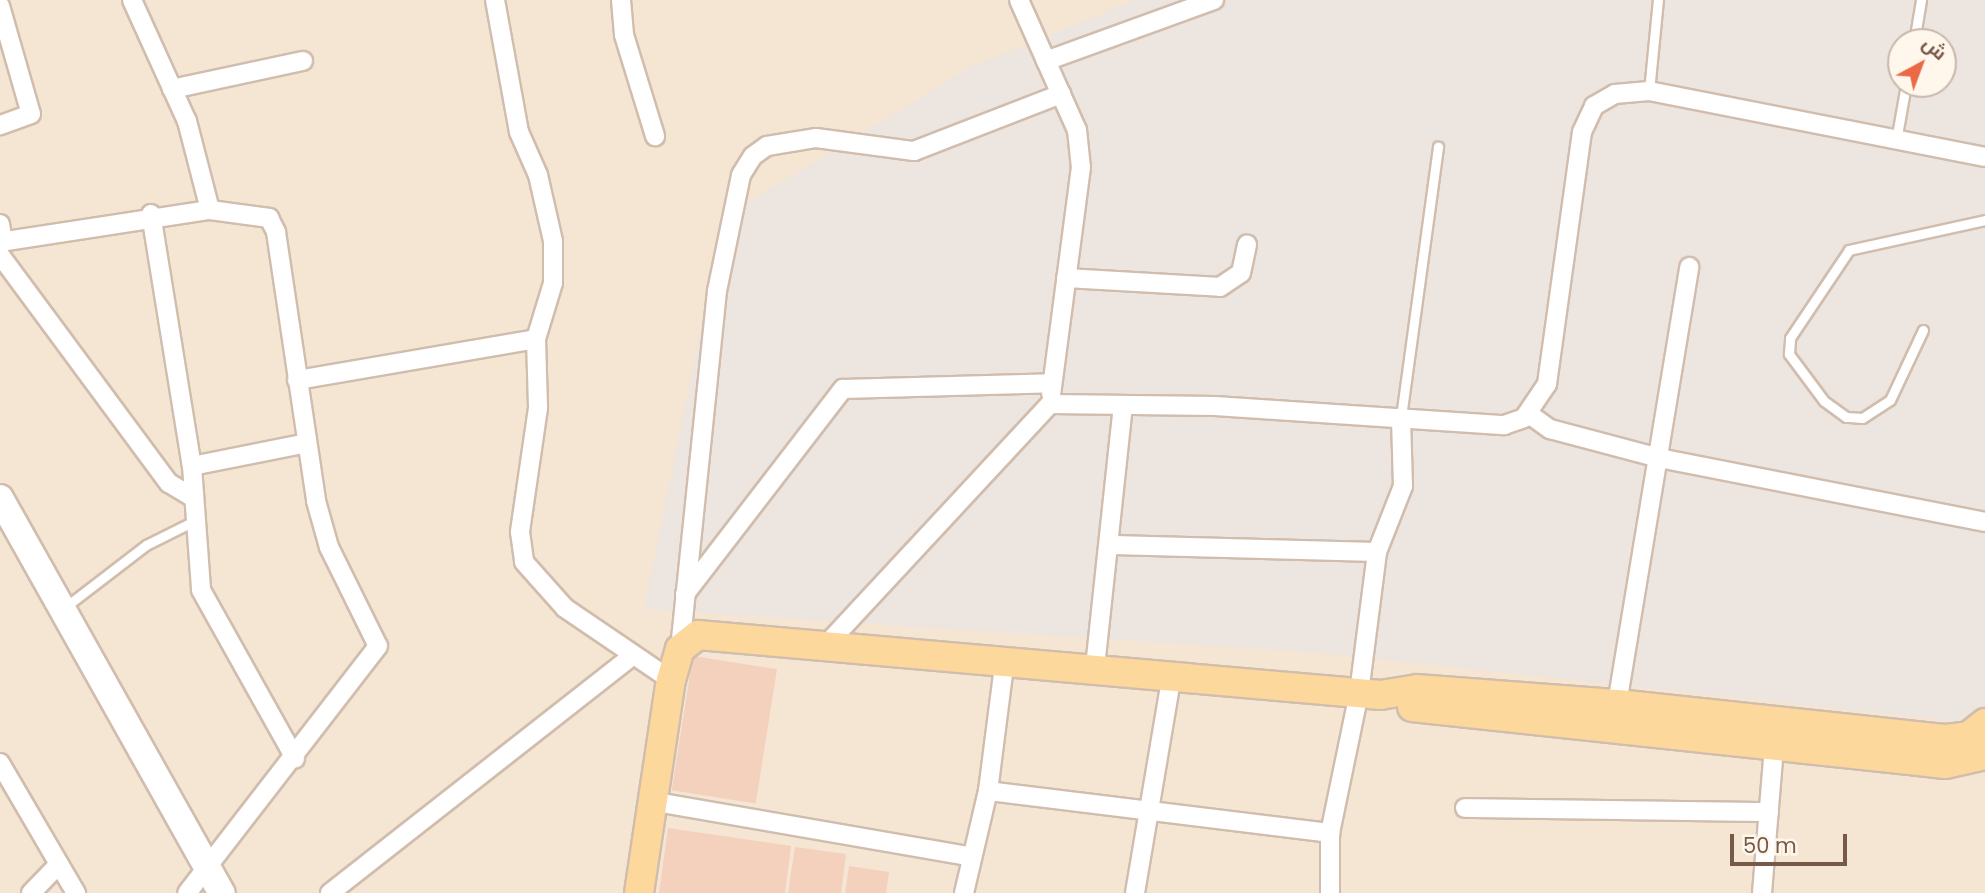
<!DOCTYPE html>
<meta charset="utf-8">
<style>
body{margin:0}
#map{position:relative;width:1985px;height:893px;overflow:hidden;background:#fdf3e5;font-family:Poppins,Cairo,sans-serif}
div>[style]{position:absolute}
.residential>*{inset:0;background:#f5e5d3}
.industrial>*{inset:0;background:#ede5df}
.building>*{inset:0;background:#f3d1bc;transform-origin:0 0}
.roads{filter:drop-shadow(2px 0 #d1bdad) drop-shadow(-2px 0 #d1bdad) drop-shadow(0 2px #d1bdad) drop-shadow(0 -2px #d1bdad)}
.service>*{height:9px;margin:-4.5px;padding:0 4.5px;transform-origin:4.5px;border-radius:4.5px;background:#fff}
.minor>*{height:18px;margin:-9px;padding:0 9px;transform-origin:9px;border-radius:9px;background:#fff}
.secondary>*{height:26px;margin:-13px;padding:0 13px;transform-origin:13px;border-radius:13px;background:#fff}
.primary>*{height:28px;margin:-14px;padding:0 14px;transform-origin:14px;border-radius:14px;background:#fdd89c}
span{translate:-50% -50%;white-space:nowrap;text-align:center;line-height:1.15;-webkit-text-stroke:7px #fff7ec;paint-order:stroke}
.north{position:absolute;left:1887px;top:28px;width:70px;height:70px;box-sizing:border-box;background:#fff7ec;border:2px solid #c9b8ab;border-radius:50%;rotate:41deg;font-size:19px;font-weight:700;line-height:28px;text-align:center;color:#775949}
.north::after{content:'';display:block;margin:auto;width:24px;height:32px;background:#ea6a47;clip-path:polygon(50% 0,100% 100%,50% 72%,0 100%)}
.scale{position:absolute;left:1730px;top:834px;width:117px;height:32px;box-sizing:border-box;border:4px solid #775949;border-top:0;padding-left:9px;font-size:21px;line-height:24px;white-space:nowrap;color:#775949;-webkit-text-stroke:5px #fff7ec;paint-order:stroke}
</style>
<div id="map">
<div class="residential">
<i style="clip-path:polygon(evenodd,0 0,1985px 0,1985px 893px,0 893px,0 0,1901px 42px,1943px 42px,1943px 84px,1901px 84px,1901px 42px)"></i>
</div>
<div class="industrial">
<i style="clip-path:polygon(evenodd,1135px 0,1985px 0,1985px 724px,1322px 653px,644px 609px,723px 218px,969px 68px,1135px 0,1901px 42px,1943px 42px,1943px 84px,1901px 84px,1901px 42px)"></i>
</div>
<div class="building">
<i style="left:693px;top:656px;width:85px;height:136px;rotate:9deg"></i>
<i style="clip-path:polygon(668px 828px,791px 846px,785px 893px,659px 893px)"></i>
<i style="clip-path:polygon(795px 847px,846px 854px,841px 893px,788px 893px)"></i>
<i style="clip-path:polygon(849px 866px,889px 872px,886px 893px,845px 893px)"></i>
</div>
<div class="roads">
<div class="service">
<i style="left:1914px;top:42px;width:43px;rotate:-80.5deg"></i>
<i style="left:1649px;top:91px;width:91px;rotate:-84.4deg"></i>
<i style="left:1896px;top:141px;width:58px;rotate:-80deg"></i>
<i style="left:1923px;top:330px;width:77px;rotate:115.2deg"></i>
<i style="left:1890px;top:400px;width:33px;rotate:147deg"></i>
<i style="left:1862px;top:418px;width:16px;rotate:-176deg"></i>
<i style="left:1846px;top:417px;width:27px;rotate:-144deg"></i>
<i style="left:1824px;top:401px;width:59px;rotate:-126.7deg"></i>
<i style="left:1789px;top:354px;width:16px;rotate:-86deg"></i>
<i style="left:1790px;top:338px;width:106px;rotate:-56.2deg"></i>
<i style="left:1849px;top:250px;width:139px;rotate:-12.4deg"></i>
<i style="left:1401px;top:417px;width:273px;rotate:-82.2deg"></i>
<i style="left:64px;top:608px;width:103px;rotate:-37.5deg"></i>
<i style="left:146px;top:545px;width:56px;rotate:-26.6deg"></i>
</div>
<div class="minor">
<i style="left:132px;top:0;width:133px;rotate:65.6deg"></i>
<i style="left:187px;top:121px;width:92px;rotate:75.5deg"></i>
<i style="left:495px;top:0;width:134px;rotate:79.7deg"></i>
<i style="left:519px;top:132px;width:47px;rotate:66.2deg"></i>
<i style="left:538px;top:175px;width:68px;rotate:77.2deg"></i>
<i style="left:553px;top:241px;width:42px;rotate:90deg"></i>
<i style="left:553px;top:283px;width:59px;rotate:106.9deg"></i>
<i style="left:536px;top:339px;width:69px;rotate:88.3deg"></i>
<i style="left:538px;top:408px;width:125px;rotate:98.3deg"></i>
<i style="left:520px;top:532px;width:30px;rotate:82deg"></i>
<i style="left:524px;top:562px;width:62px;rotate:48.3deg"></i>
<i style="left:565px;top:608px;width:128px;rotate:34.2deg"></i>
<i style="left:621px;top:0;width:35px;rotate:85deg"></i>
<i style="left:624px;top:35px;width:106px;rotate:72.9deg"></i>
<i style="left:1019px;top:0;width:142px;rotate:66deg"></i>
<i style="left:1077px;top:130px;width:37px;rotate:84deg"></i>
<i style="left:1081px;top:167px;width:229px;rotate:97.5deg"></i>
<i style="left:0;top:6px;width:112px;rotate:74deg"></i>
<i style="left:31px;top:114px;width:33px;rotate:160deg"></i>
<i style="left:1046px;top:61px;width:179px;rotate:-20deg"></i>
<i style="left:172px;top:89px;width:134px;rotate:-12.1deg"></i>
<i style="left:151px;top:214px;width:255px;rotate:80.8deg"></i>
<i style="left:192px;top:466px;width:124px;rotate:85.8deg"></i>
<i style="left:201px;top:590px;width:193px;rotate:60.8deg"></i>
<i style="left:0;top:224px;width:18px;rotate:81deg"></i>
<i style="left:0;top:242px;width:212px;rotate:-8.7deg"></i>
<i style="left:210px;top:210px;width:60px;rotate:7.7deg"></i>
<i style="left:269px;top:218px;width:16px;rotate:63deg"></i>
<i style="left:276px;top:232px;width:272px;rotate:81.5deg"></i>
<i style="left:316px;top:501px;width:48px;rotate:74.2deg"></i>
<i style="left:329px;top:547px;width:110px;rotate:63.7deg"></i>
<i style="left:378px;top:646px;width:312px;rotate:127.7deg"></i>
<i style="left:0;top:255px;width:284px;rotate:53.5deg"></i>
<i style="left:169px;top:483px;width:29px;rotate:31deg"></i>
<i style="left:1066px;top:278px;width:154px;rotate:3.3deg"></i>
<i style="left:1220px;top:287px;width:25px;rotate:-34deg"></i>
<i style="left:1241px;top:273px;width:29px;rotate:-78deg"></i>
<i style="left:297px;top:380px;width:242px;rotate:-9.7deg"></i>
<i style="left:1529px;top:414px;width:26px;rotate:36deg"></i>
<i style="left:1550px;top:429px;width:113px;rotate:14.9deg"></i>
<i style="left:1659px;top:458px;width:332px;rotate:11.1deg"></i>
<i style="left:192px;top:466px;width:117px;rotate:-11.3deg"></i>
<i style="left:1112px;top:545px;width:265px;rotate:1.5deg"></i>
<i style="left:685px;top:594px;width:259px;rotate:-52.4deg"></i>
<i style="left:843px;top:389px;width:209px;rotate:-1.6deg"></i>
<i style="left:828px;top:643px;width:326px;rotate:-47.1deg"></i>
<i style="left:1050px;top:404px;width:165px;rotate:0.7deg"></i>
<i style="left:1215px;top:406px;width:290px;rotate:3.8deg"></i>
<i style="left:1504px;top:425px;width:21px;rotate:-19deg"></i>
<i style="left:1524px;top:418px;width:41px;rotate:-55.9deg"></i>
<i style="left:1547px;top:384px;width:254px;rotate:-82.1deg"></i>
<i style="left:1582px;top:132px;width:29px;rotate:-65deg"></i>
<i style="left:1594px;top:106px;width:24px;rotate:-30deg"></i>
<i style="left:1615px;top:94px;width:34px;rotate:-5deg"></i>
<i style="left:1649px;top:91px;width:342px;rotate:11.1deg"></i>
<i style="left:680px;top:649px;width:360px;rotate:-84.1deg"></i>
<i style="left:717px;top:291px;width:118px;rotate:-78.3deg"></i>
<i style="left:741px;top:175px;width:22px;rotate:-58deg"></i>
<i style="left:753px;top:156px;width:17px;rotate:-36deg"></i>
<i style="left:767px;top:146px;width:50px;rotate:-9.3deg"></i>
<i style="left:816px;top:138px;width:99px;rotate:7.6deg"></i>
<i style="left:914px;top:151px;width:158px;rotate:-21.2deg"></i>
<i style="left:1095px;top:667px;width:263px;rotate:-83.9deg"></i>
<i style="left:1617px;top:704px;width:443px;rotate:-80.6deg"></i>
<i style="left:0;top:763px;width:151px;rotate:59.7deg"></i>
<i style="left:988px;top:791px;width:345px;rotate:7deg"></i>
<i style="left:650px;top:801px;width:323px;rotate:9.8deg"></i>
<i style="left:1465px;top:808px;width:304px;rotate:0.8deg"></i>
<i style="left:31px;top:893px;width:39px;rotate:-46deg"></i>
<i style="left:330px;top:893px;width:382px;rotate:-38.1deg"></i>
<i style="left:964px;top:893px;width:105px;rotate:-76.8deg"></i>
<i style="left:988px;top:791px;width:133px;rotate:-82.7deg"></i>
<i style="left:1135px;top:893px;width:222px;rotate:-80.4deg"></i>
<i style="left:1330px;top:893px;width:60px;rotate:-90deg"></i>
<i style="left:1330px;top:833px;width:143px;rotate:-78.3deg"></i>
<i style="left:1359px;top:693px;width:142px;rotate:-82.7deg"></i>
<i style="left:1377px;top:552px;width:71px;rotate:-68.5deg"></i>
<i style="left:1403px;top:486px;width:69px;rotate:-91.7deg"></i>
<i style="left:1762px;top:893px;width:145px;rotate:-85.3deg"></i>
</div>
<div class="secondary">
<i style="left:0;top:498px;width:453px;rotate:60.7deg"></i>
</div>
<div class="primary">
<i style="left:1412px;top:707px;width:536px;rotate:6.1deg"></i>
<i style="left:1945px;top:764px;width:41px;rotate:-12.7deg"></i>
<i style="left:639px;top:893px;width:215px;rotate:-81.5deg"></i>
<i style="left:671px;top:680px;width:32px;rotate:-74deg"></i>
<i style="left:680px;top:649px;width:23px;rotate:-38deg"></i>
<i style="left:698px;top:635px;width:685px;rotate:5.03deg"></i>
<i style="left:1380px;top:695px;width:37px;rotate:-9deg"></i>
<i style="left:1417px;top:689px;width:201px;rotate:4.3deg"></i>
<i style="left:1617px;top:704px;width:331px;rotate:6.1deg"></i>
<i style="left:1946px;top:739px;width:23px;rotate:-7deg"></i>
<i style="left:1969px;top:736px;width:21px;rotate:-39deg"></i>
</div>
</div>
<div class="north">ش</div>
<div class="scale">50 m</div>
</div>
